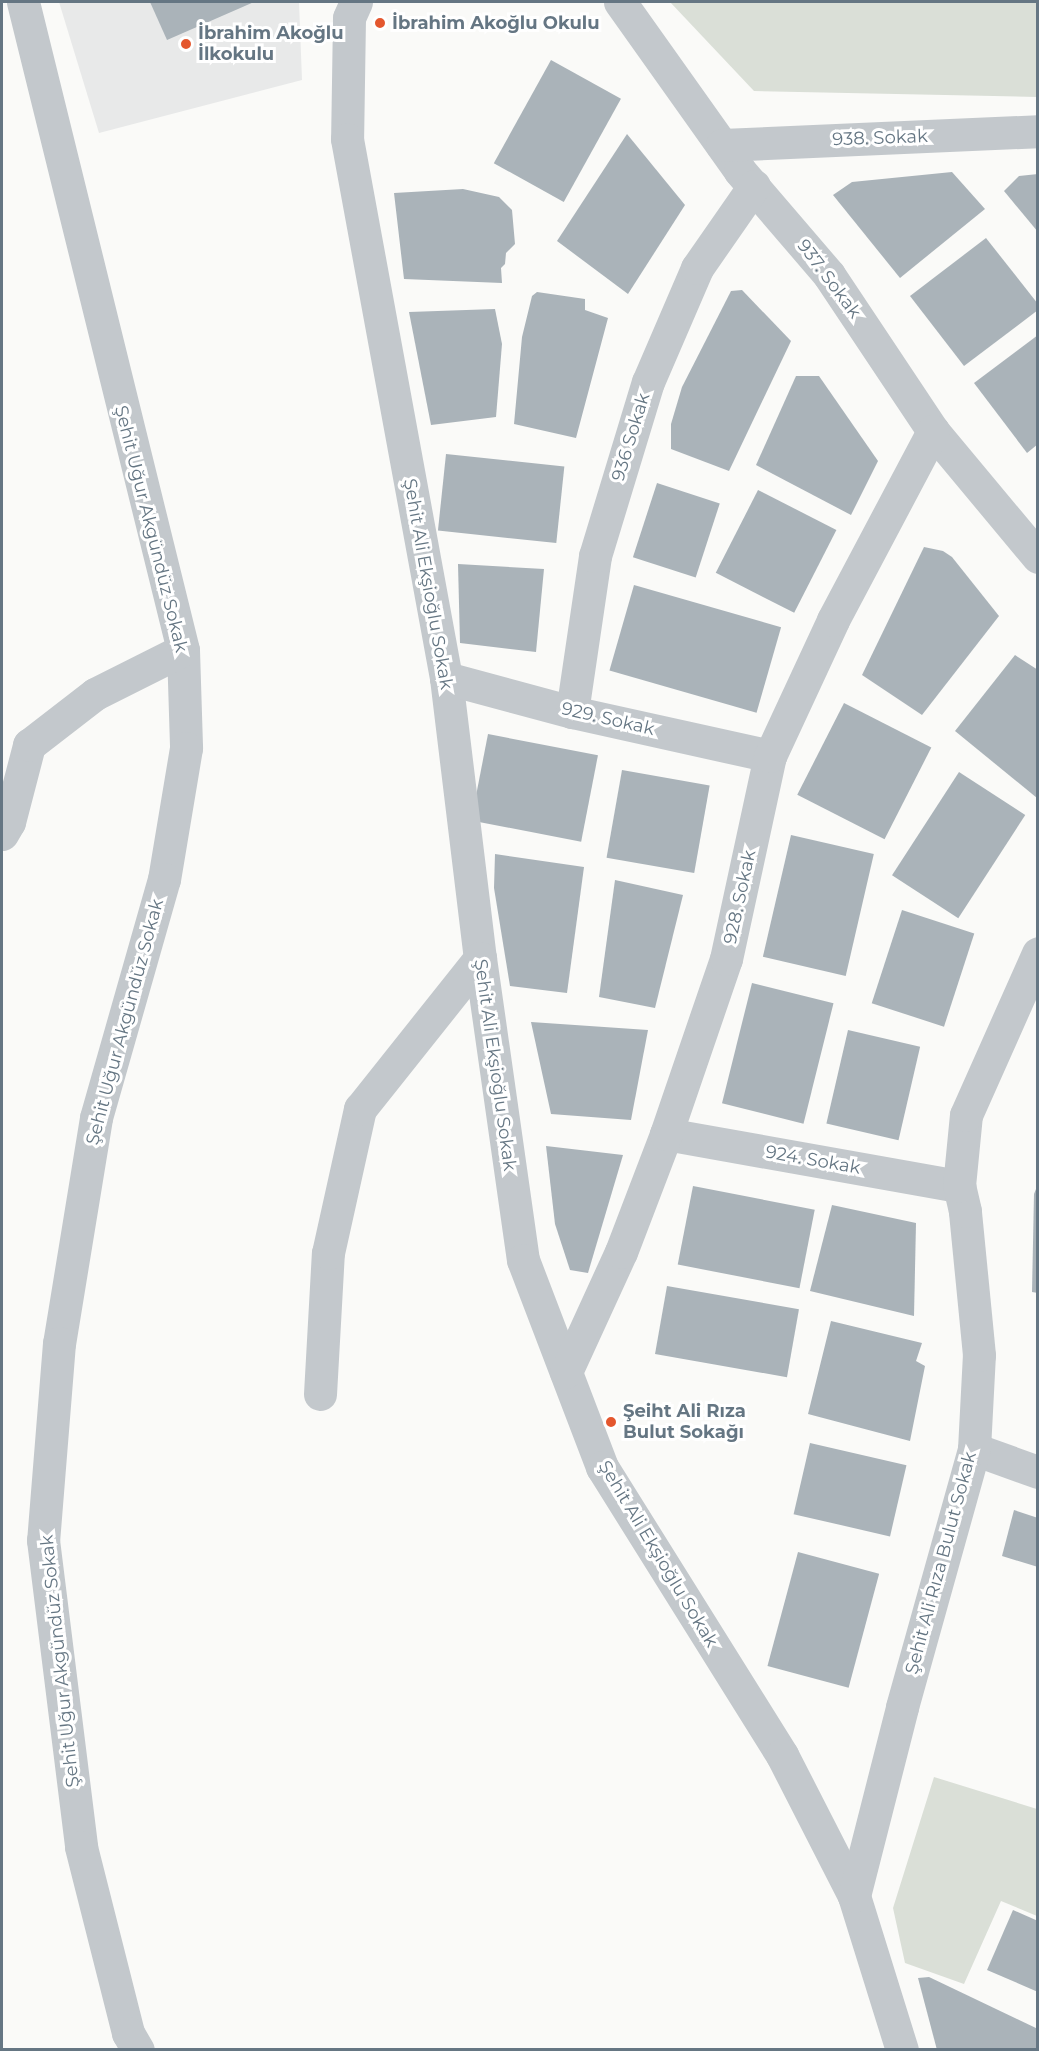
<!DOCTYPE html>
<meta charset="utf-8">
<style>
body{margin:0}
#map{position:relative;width:1039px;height:2051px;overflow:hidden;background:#fafaf8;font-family:Montserrat,sans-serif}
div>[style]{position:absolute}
.built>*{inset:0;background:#e8e9e9}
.green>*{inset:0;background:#dadfd7}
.building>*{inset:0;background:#aab3b9;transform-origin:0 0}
.minor>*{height:33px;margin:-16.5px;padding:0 16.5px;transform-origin:16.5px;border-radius:16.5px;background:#c3c8cc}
.dots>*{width:16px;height:16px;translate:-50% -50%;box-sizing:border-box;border:3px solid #fff;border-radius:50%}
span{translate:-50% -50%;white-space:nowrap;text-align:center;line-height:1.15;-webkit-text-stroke:6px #fff;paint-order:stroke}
.poi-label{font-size:18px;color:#657683;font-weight:700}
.left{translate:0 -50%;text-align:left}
.street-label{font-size:18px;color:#657683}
.frame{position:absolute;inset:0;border:3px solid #657683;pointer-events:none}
</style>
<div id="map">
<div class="built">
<i style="clip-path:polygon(59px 2px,299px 2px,302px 80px,99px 133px)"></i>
</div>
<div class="green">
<i style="clip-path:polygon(670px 2px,1037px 2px,1037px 97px,754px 91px)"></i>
<i style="clip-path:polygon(934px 1777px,1037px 1809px,1037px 1916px,1001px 1901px,964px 1984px,905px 1963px,893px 1908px)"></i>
</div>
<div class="building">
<i style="clip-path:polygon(150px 2px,254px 2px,167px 40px)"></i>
<i style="left:551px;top:60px;width:80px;height:118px;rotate:29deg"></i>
<i style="clip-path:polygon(627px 134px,685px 205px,628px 294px,557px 241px)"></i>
<i style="clip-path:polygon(952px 172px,985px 209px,900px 278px,833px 195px,852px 182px)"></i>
<i style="clip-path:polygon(1038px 174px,1038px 232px,1004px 191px,1019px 176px)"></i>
<i style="clip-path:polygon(463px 189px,499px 197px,512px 210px,515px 244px,506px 253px,505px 264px,501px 268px,502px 283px,404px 279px,394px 193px)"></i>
<i style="clip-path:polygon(986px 238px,1038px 304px,1038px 310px,964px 366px,910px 296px)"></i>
<i style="clip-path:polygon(742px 290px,791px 341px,729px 471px,671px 449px,671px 424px,682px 387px,731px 291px)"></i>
<i style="clip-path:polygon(537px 292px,585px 299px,585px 310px,608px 318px,576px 438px,514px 424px,522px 337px,532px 296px)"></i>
<i style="clip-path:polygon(495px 309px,502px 344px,496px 417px,431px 425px,409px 312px)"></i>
<i style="clip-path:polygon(1038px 335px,1038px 444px,1027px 453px,974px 383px)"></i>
<i style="clip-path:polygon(796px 376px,819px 376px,878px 461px,851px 515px,756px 465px)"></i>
<i style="left:446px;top:454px;width:119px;height:77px;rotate:6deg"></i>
<i style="left:657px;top:483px;width:66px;height:78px;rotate:18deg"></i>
<i style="left:758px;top:490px;width:88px;height:93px;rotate:27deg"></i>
<i style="clip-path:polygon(924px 547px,943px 551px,952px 557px,999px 616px,922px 715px,862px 675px)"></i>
<i style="clip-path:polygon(458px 564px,544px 569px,536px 652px,460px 643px)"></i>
<i style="left:634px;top:585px;width:153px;height:89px;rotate:16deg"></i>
<i style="clip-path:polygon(1015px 655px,1038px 670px,1037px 798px,955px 731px)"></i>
<i style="left:844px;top:703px;width:98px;height:103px;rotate:27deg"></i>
<i style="left:488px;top:734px;width:112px;height:88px;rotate:11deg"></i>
<i style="left:622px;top:770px;width:89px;height:89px;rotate:10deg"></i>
<i style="left:959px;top:772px;width:79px;height:123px;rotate:33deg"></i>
<i style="left:791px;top:835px;width:85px;height:125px;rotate:13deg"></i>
<i style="clip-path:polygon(495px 854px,584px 867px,567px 993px,510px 986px,494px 888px)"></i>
<i style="clip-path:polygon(615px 880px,683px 895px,655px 1008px,599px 997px)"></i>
<i style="left:902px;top:910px;width:76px;height:98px;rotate:18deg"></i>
<i style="left:752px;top:983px;width:84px;height:124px;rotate:14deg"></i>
<i style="clip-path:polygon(531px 1022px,648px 1030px,631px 1120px,551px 1114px)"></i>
<i style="left:848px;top:1030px;width:74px;height:96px;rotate:13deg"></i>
<i style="clip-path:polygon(546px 1146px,623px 1155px,588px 1273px,570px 1270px,555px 1224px)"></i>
<i style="clip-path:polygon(1038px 1184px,1038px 1293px,1032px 1292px,1034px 1194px)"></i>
<i style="left:693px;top:1186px;width:124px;height:80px;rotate:11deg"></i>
<i style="clip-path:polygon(832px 1205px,916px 1223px,914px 1316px,810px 1291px)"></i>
<i style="left:667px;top:1286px;width:134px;height:69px;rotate:10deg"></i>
<i style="clip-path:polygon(831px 1321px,922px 1343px,916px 1361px,925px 1366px,910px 1441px,808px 1414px)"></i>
<i style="left:810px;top:1443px;width:99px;height:73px;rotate:13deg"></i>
<i style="clip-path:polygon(1014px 1510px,1038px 1518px,1038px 1567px,1002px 1556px)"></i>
<i style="left:798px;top:1552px;width:84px;height:118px;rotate:15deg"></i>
<i style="clip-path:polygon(1013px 1910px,1038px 1921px,1038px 1992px,987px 1970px)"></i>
<i style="clip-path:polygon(929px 1977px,1038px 2029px,1038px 2050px,937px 2050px,918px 1978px)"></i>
</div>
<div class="minor">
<i style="left:23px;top:2px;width:667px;rotate:76.13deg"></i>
<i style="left:183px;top:650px;width:98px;rotate:88.2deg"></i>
<i style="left:186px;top:748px;width:133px;rotate:99.5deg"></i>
<i style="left:164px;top:879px;width:248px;rotate:105.9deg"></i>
<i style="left:96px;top:1118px;width:228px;rotate:99.3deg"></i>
<i style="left:59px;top:1343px;width:198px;rotate:94.6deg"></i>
<i style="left:43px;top:1540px;width:309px;rotate:82.9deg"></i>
<i style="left:81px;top:1847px;width:192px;rotate:75.8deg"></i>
<i style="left:128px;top:2033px;width:20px;rotate:60deg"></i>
<i style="left:356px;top:2px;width:17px;rotate:114deg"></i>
<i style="left:349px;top:18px;width:121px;rotate:90.9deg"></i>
<i style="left:347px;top:139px;width:548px;rotate:79.59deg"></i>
<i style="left:446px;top:678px;width:282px;rotate:83.1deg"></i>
<i style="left:480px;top:958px;width:305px;rotate:81.9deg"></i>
<i style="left:523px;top:1260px;width:222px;rotate:69.1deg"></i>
<i style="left:602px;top:1467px;width:340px;rotate:58deg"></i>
<i style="left:782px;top:1755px;width:158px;rotate:62.9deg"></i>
<i style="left:854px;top:1896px;width:161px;rotate:72.7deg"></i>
<i style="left:620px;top:2px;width:207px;rotate:54.6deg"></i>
<i style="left:740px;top:171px;width:137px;rotate:49.4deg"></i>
<i style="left:829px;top:275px;width:187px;rotate:56.3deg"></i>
<i style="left:933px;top:431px;width:164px;rotate:50.2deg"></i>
<i style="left:722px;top:145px;width:316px;rotate:-2.5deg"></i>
<i style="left:446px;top:678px;width:131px;rotate:15.1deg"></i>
<i style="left:572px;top:712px;width:203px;rotate:12.5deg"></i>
<i style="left:572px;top:712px;width:158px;rotate:-81.6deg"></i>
<i style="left:595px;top:556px;width:182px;rotate:-73.1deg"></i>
<i style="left:648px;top:382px;width:124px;rotate:-66.7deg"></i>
<i style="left:697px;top:268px;width:100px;rotate:-55.2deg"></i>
<i style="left:2px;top:834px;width:14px;rotate:-60deg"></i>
<i style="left:9px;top:822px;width:80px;rotate:-75.4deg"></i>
<i style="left:29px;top:745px;width:83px;rotate:-37.7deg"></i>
<i style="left:95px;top:694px;width:98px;rotate:-26.6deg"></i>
<i style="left:666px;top:1134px;width:298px;rotate:10.1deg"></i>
<i style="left:566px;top:1372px;width:132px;rotate:-65.4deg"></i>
<i style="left:621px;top:1252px;width:126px;rotate:-69.1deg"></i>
<i style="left:666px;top:1134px;width:185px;rotate:-71.1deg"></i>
<i style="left:726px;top:959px;width:208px;rotate:-77.8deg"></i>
<i style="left:770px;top:756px;width:150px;rotate:-65.1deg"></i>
<i style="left:833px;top:620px;width:214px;rotate:-62.1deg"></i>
<i style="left:320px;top:1394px;width:141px;rotate:-86.8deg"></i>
<i style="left:328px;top:1253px;width:148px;rotate:-77.5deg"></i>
<i style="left:360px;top:1109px;width:193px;rotate:-51.5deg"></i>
<i style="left:974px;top:1449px;width:68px;rotate:19.8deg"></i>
<i style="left:854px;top:1896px;width:195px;rotate:-75.7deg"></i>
<i style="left:902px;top:1707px;width:268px;rotate:-74.4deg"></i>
<i style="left:974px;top:1449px;width:94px;rotate:-87deg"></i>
<i style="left:979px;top:1355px;width:145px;rotate:-95.6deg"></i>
<i style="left:965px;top:1211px;width:26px;rotate:-103deg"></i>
<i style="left:959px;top:1186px;width:71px;rotate:-84.4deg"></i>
<i style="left:966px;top:1115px;width:177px;rotate:-66deg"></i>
</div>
<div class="dots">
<i style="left:380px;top:23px;background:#e4572e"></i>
<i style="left:186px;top:44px;background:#e4572e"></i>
<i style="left:611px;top:1422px;background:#e4572e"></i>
</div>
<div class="poi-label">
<span class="left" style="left:392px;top:23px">İbrahim Akoğlu Okulu</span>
<span class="left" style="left:198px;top:44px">İbrahim Akoğlu<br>İlkokulu</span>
<span class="left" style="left:623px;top:1422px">Şeiht Ali Rıza<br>Bulut Sokağı</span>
</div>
<div class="street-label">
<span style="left:880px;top:138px;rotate:-2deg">938. Sokak</span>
<span style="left:829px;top:279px;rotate:53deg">937. Sokak</span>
<span style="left:631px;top:437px;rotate:-73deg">936 Sokak</span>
<span style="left:151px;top:529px;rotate:76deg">Şehit Uğur Akgündüz Sokak</span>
<span style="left:428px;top:584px;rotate:80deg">Şehit Ali Ekşioğlu Sokak</span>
<span style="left:608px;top:719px;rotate:13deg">929. Sokak</span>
<span style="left:740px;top:897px;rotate:-78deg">928. Sokak</span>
<span style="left:125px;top:1022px;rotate:-75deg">Şehit Uğur Akgündüz Sokak</span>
<span style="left:495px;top:1065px;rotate:82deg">Şehit Ali Ekşioğlu Sokak</span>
<span style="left:813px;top:1160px;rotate:10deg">924. Sokak</span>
<span style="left:658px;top:1554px;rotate:59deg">Şehit Ali Ekşioğlu Sokak</span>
<span style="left:941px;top:1563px;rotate:-75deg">Şehit Ali Rıza Bulut Sokak</span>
<span style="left:60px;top:1661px;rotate:-96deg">Şehit Uğur Akgündüz Sokak</span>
</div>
<div class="frame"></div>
</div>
